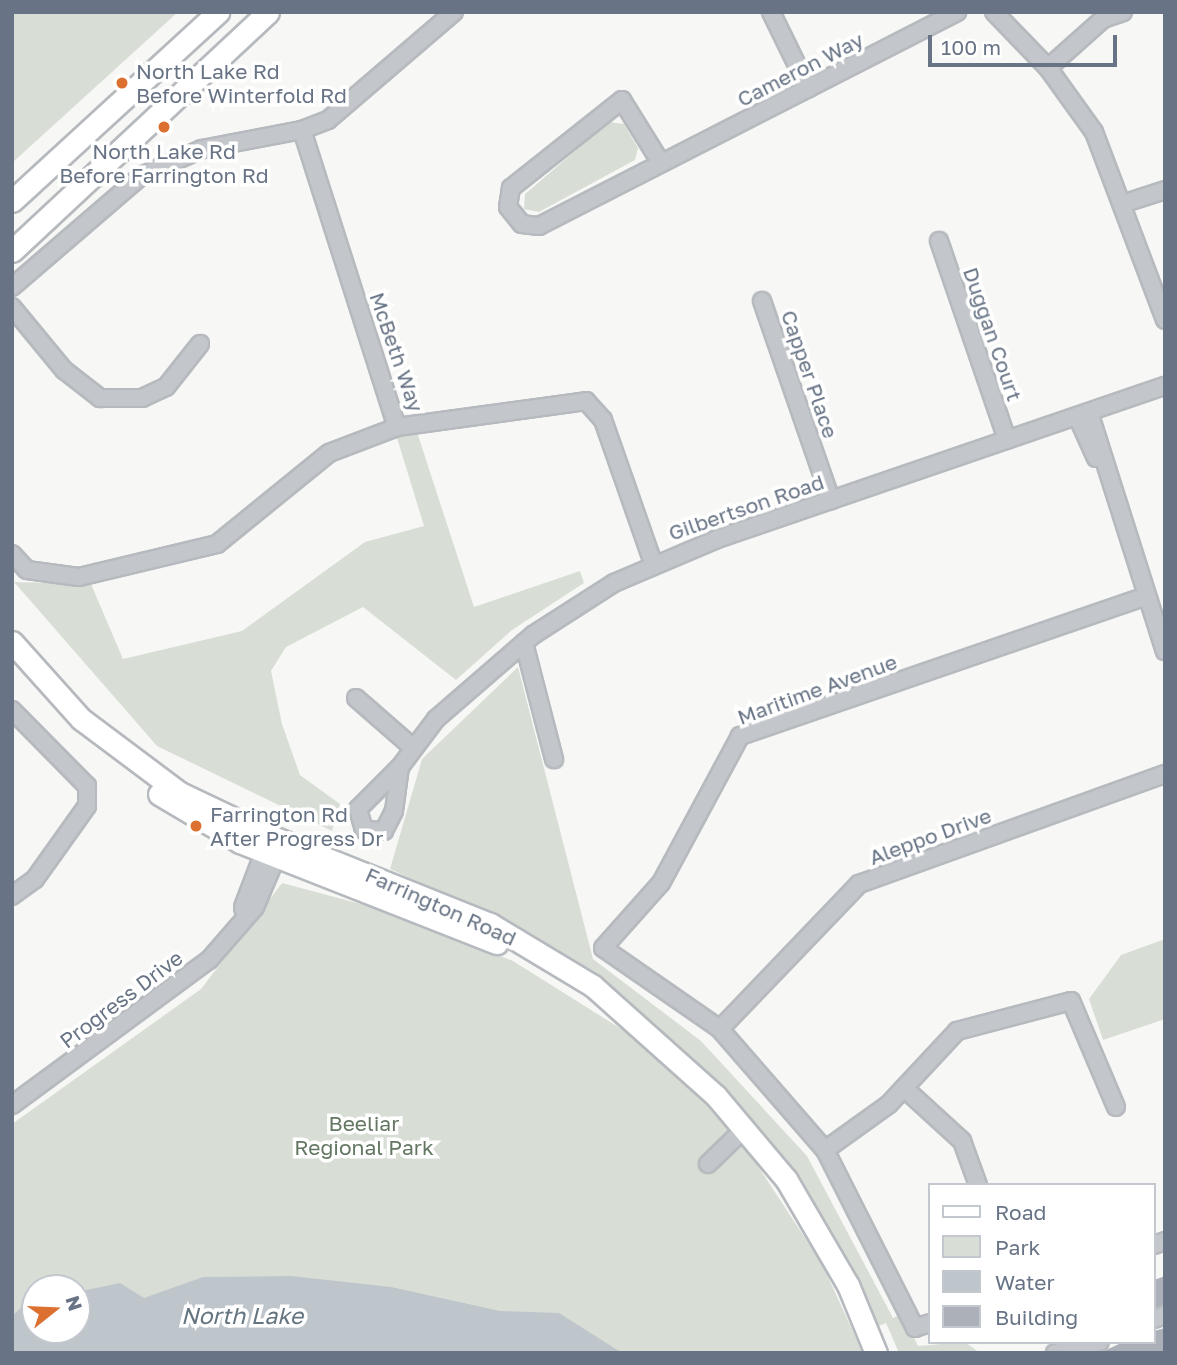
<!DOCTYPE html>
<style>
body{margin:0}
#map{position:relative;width:1177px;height:1365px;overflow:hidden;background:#f7f8f5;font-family:"Golos Text",sans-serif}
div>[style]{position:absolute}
.green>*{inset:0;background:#d8ded6}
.water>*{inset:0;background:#bec5cb}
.building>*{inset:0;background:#acb1b9}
.roads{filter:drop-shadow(2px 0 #b6babe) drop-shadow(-2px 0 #b6babe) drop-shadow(0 2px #b6babe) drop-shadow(0 -2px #b6babe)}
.minor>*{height:16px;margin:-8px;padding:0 8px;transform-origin:8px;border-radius:8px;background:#c3c6ca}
.major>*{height:21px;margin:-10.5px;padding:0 10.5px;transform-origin:10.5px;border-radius:10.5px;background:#fff}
.dots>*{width:19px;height:19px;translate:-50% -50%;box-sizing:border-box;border:4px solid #fff;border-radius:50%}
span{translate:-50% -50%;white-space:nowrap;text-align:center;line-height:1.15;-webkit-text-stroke:7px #fff;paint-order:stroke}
.street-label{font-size:21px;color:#687485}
.poi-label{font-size:21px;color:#687485}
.left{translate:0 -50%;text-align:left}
.park-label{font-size:21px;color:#647763}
.water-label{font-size:23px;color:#647580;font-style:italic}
.frame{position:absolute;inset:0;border:14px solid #687485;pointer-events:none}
.legend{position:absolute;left:928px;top:1183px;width:228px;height:161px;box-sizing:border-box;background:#fff;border:2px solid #c3c7ce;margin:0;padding:9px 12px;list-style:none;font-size:21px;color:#687485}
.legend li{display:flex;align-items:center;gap:14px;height:35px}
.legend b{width:35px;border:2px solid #c3c7ce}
.north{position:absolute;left:21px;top:1274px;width:70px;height:70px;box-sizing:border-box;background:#fff;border:2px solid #c3c7ce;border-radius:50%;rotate:72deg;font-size:19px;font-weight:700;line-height:28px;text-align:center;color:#687485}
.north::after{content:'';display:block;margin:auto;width:24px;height:32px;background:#dc7031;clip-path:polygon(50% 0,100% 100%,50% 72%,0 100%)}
.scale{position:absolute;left:928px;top:35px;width:189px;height:32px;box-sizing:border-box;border:4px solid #687485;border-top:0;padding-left:9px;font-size:21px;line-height:24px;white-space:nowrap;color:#687485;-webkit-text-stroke:5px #fff;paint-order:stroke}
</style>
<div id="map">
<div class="green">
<i style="clip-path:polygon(12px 12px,178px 12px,12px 163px)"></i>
<i style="clip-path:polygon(609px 122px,624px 124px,638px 148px,635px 160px,539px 212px,524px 209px,525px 194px)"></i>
<i style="clip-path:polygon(417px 432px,474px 607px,580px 571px,584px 583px,512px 630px,456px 680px,363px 607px,286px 647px,271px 671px,282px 724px,300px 775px,340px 804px,332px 831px,157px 746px,14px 582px,91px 584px,123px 659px,242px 631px,365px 542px,424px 526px,397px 438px)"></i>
<i style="clip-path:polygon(518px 667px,593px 959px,701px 1041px,807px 1156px,893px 1318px,903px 1314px,918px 1346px,965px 1342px,980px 1353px,899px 1353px,886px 1323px,874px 1328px,740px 1109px,619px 994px,508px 924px,390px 869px,422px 759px)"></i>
<i style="clip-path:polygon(evenodd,282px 883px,387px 911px,513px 961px,650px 1047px,739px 1137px,822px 1264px,863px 1353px,12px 1353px,12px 1124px,201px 989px,282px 883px,35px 1288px,77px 1288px,77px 1330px,35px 1330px,35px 1288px)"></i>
<i style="clip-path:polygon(1165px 939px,1165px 1019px,1103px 1040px,1089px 999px,1121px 955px)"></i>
</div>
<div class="water">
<i style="clip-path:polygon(291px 1276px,391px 1287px,500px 1311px,559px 1313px,622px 1353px,12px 1353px,12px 1316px,35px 1295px,35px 1330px,77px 1330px,77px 1292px,120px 1283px,144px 1298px,203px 1277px)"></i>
</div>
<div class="building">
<i style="clip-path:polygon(1165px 1276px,1165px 1305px,1154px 1308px,1154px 1280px)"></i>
<i style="clip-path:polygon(1165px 1328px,1165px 1353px,1100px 1353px,1123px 1342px,1154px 1342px,1154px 1331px)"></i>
</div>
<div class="roads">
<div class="minor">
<i style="left:454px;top:12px;width:166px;rotate:139.4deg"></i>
<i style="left:328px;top:120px;width:28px;rotate:159deg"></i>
<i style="left:302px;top:130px;width:312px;rotate:72.3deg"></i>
<i style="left:397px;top:427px;width:191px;rotate:-7.8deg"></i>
<i style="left:586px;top:401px;width:25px;rotate:48deg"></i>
<i style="left:603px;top:420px;width:151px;rotate:70.7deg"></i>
<i style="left:771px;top:12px;width:85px;rotate:64deg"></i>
<i style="left:994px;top:12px;width:78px;rotate:46deg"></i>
<i style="left:1048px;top:68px;width:79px;rotate:54.3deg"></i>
<i style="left:1094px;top:132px;width:201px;rotate:69.3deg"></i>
<i style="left:1048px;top:68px;width:74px;rotate:-41.7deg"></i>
<i style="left:1103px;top:19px;width:21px;rotate:-19deg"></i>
<i style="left:661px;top:163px;width:74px;rotate:-121.8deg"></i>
<i style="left:622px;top:100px;width:142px;rotate:141.6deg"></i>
<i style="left:511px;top:188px;width:19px;rotate:99deg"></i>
<i style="left:508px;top:207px;width:22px;rotate:51deg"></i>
<i style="left:522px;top:224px;width:17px;rotate:7deg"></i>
<i style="left:539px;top:226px;width:470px;rotate:-27.1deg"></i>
<i style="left:1125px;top:203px;width:42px;rotate:-18deg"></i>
<i style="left:939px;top:241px;width:210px;rotate:71.1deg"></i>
<i style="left:12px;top:287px;width:170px;rotate:-40.7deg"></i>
<i style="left:141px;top:176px;width:67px;rotate:-23.9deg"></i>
<i style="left:202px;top:149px;width:102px;rotate:-10.8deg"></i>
<i style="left:762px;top:301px;width:211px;rotate:70.9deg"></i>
<i style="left:12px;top:307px;width:82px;rotate:50.5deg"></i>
<i style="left:64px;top:370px;width:46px;rotate:37.9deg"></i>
<i style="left:100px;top:398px;width:42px"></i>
<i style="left:142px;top:398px;width:26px;rotate:-25deg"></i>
<i style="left:166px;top:387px;width:55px;rotate:-51.7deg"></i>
<i style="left:1089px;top:412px;width:251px;rotate:72.4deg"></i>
<i style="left:1077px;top:416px;width:46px;rotate:65.7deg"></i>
<i style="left:12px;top:554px;width:22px;rotate:47deg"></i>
<i style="left:27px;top:570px;width:52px;rotate:7.7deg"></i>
<i style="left:79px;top:577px;width:142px;rotate:-13.4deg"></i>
<i style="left:217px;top:544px;width:144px;rotate:-39.1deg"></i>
<i style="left:329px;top:453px;width:73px;rotate:-20.9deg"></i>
<i style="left:524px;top:643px;width:120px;rotate:75.5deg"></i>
<i style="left:356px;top:698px;width:73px;rotate:41.1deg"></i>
<i style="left:12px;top:710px;width:107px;rotate:45.4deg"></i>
<i style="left:87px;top:786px;width:20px;rotate:90deg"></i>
<i style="left:87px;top:806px;width:90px;rotate:125.5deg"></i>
<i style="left:35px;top:879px;width:29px;rotate:144deg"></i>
<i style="left:400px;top:767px;width:44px;rotate:97.8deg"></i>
<i style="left:394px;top:811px;width:22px;rotate:117deg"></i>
<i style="left:384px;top:831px;width:20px;rotate:-177deg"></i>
<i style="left:364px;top:830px;width:22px;rotate:-106deg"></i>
<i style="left:358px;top:809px;width:59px;rotate:-45deg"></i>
<i style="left:400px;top:767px;width:60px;rotate:-53.1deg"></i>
<i style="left:436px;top:719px;width:128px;rotate:-40.9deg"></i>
<i style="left:533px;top:635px;width:96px;rotate:-32.7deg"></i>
<i style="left:614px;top:583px;width:112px;rotate:-23.1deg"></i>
<i style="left:717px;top:539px;width:473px;rotate:-18.9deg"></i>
<i style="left:245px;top:917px;width:10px;rotate:-101deg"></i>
<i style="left:243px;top:907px;width:67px;rotate:-69.1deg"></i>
<i style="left:720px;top:1029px;width:201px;rotate:-46.2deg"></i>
<i style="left:859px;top:884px;width:325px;rotate:-19.8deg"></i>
<i style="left:904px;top:1088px;width:79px;rotate:42.4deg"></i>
<i style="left:962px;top:1141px;width:47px;rotate:70deg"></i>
<i style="left:12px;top:1105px;width:245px;rotate:-36.4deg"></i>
<i style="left:209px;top:960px;width:70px;rotate:-49deg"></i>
<i style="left:255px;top:907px;width:64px;rotate:-67deg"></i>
<i style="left:825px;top:1150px;width:79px;rotate:-35.7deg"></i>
<i style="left:889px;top:1104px;width:100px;rotate:-47deg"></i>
<i style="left:957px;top:1031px;width:118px;rotate:-14.7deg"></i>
<i style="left:1071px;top:1001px;width:115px;rotate:67deg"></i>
<i style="left:708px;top:1164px;width:52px;rotate:-44.2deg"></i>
<i style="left:1154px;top:1245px;width:12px;rotate:-20deg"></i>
<i style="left:1154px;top:1319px;width:12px;rotate:-20deg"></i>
<i style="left:930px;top:1323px;width:16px;rotate:162deg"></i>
<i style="left:915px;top:1328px;width:199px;rotate:-116.8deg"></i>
<i style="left:825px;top:1150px;width:160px;rotate:-131deg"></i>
<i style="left:720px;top:1029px;width:142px;rotate:-145.3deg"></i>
<i style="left:603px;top:948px;width:87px;rotate:-48.3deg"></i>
<i style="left:661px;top:883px;width:167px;rotate:-61.7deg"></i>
<i style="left:740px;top:736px;width:430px;rotate:-19deg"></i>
<i style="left:1055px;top:1353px;width:46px;rotate:-13.7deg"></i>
</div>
<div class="major">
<i style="left:12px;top:201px;width:280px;rotate:-42.5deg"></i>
<i style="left:12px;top:251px;width:350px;rotate:-43deg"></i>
<i style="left:12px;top:642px;width:103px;rotate:48.1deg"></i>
<i style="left:81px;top:719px;width:124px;rotate:36.8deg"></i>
<i style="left:180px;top:793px;width:100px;rotate:25.5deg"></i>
<i style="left:270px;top:836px;width:237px;rotate:21.8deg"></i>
<i style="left:490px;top:924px;width:120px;rotate:31deg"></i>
<i style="left:593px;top:986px;width:165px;rotate:41.8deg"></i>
<i style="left:716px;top:1096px;width:109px;rotate:49.9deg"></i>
<i style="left:786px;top:1179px;width:123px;rotate:59.7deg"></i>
<i style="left:848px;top:1285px;width:74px;rotate:67.6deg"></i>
<i style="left:159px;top:794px;width:94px;rotate:30.7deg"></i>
<i style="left:240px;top:842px;width:276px;rotate:21.5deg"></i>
</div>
</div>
<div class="dots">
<i style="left:122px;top:83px;background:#dc7031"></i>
<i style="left:164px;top:127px;background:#dc7031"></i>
<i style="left:196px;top:826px;background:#dc7031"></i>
</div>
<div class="street-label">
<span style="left:800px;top:69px;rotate:-27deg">Cameron Way</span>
<span style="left:993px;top:334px;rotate:71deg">Duggan Court</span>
<span style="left:397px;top:352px;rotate:71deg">McBeth Way</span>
<span style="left:810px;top:374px;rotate:71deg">Capper Place</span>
<span style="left:746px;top:507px;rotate:-19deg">Gilbertson Road</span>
<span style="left:817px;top:689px;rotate:-20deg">Maritime Avenue</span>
<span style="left:930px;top:836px;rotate:-20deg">Aleppo Drive</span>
<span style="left:441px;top:906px;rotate:24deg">Farrington Road</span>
<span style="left:121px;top:999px;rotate:-37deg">Progress Drive</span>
</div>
<div class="poi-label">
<span class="left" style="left:136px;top:83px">North Lake Rd<br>Before Winterfold Rd</span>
<span style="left:164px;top:163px">North Lake Rd<br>Before Farrington Rd</span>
<span class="left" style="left:210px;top:826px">Farrington Rd<br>After Progress Dr</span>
</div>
<div class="park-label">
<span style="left:364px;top:1135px">Beeliar<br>Regional Park</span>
</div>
<div class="water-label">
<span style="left:242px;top:1315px">North Lake</span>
</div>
<div class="frame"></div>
<ul class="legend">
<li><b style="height:9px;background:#fff"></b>Road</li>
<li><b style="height:19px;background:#d8ded6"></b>Park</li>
<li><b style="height:19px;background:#bec5cb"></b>Water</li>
<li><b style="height:19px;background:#acb1b9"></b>Building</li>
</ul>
<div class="north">N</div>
<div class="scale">100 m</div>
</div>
